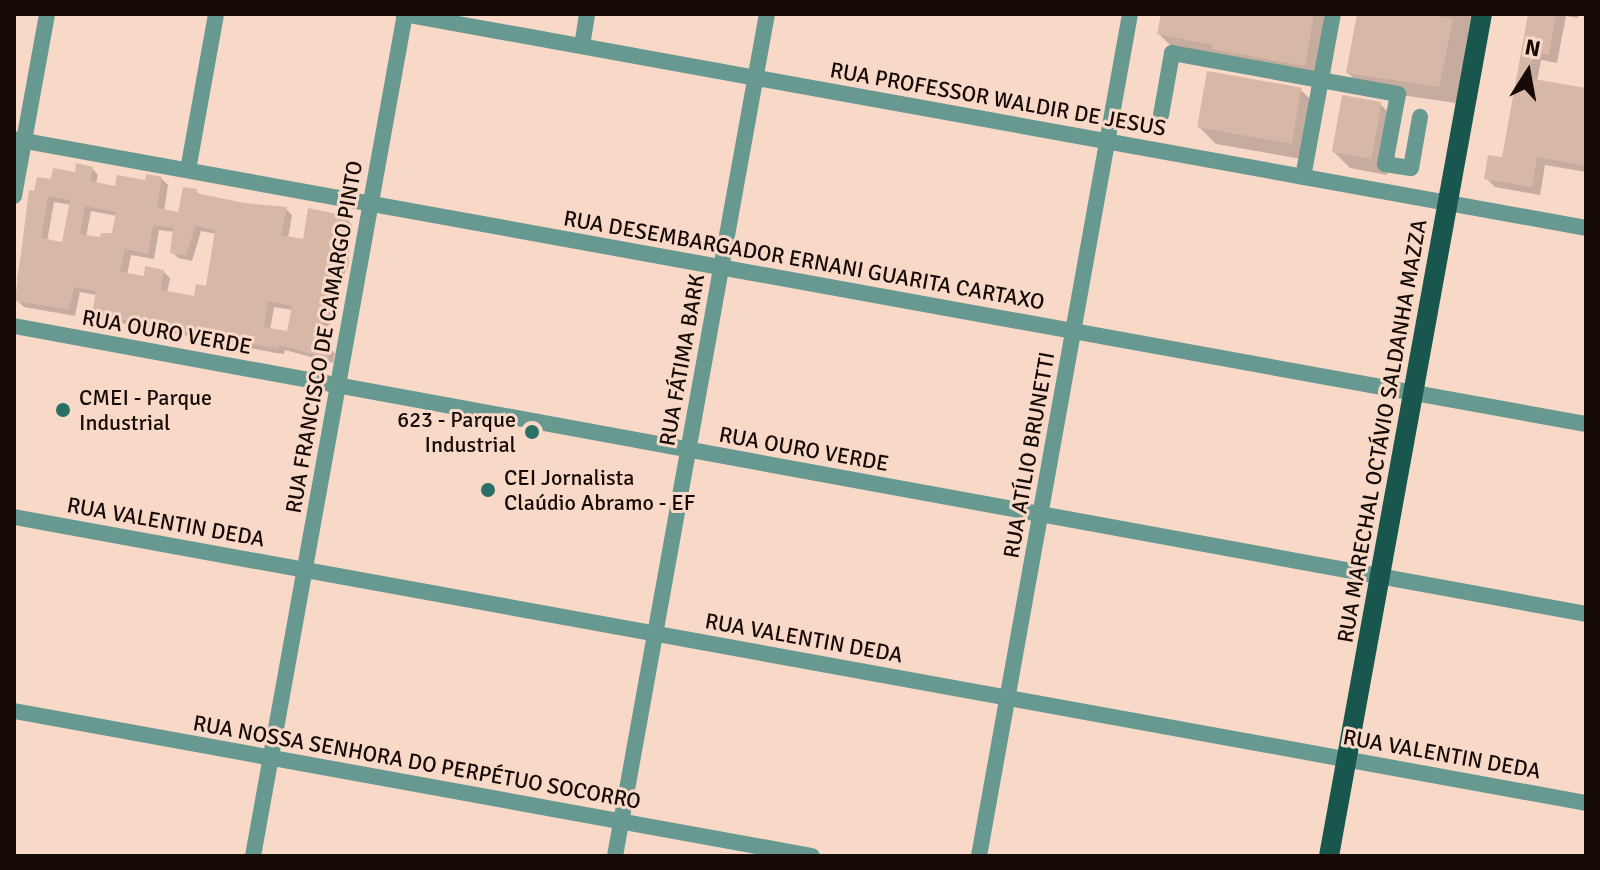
<!DOCTYPE html>
<meta charset="utf-8">
<style>
body{margin:0}
#map{position:relative;width:1600px;height:870px;overflow:hidden;background:#f8d8c7;font-family:Signika,sans-serif}
div>[style]{position:absolute}
.shadow>*{inset:0;background:#0003}
.building>*{inset:0;background:#d7b8a7;transform-origin:0 0}
.minor>*{height:16px;margin:-8px;padding:0 8px;transform-origin:8px;border-radius:8px;background:#679990}
.major>*{height:20px;margin:-10px;padding:0 10px;transform-origin:10px;border-radius:10px;background:#19574e}
.dots>*{width:22px;height:22px;translate:-50% -50%;box-sizing:border-box;border:4px solid #f8d8c7;border-radius:50%}
span{translate:-50% -50%;white-space:nowrap;text-align:center;line-height:1.15;-webkit-text-stroke:6px #f8d8c7;paint-order:stroke}
.street-label{font-size:22px;color:#160b06}
.poi-label{font-size:22px;color:#160b06}
.left{translate:0 -50%;text-align:left}
.right{translate:-100% -50%;text-align:right}
.frame{position:absolute;inset:0;border:16px solid #160b06;pointer-events:none}
.north{position:absolute;left:1488px;top:32px;width:80px;height:80px;-webkit-text-stroke:6px #f8d8c7;paint-order:stroke;rotate:11deg;font-size:22px;font-weight:700;line-height:32px;text-align:center;color:#160b06}
.north::after{content:'';display:block;margin:auto;width:28px;height:36px;background:#160b06;clip-path:polygon(50% 0,100% 100%,50% 72%,0 100%)}
</style>
<div id="map">
<div class="shadow">
<i style="clip-path:polygon(1163px 14px,1334px 14px,1322px 82px,1176px 51px,1159px 34px)"></i>
<i style="clip-path:polygon(1359px 14px,1473px 14px,1456px 103px,1366px 90px,1348px 73px)"></i>
<i style="clip-path:polygon(1530px 14px,1578px 14px,1578px 18px,1566px 16px,1557px 63px,1541px 60px,1537px 82px,1586px 90px,1586px 172px,1545px 165px,1540px 195px,1495px 187px,1486px 178px,1504px 159px)"></i>
<i style="clip-path:polygon(1300px 89px,1317px 106px,1307px 160px,1216px 144px,1199px 127px)"></i>
<i style="clip-path:polygon(1380px 104px,1397px 121px,1387px 175px,1350px 168px,1333px 151px)"></i>
<i style="clip-path:polygon(evenodd,92px 168px,98px 175px,96px 184px,117px 188px,162px 179px,168px 185px,164px 211px,180px 214px,196px 191px,201px 196px,244px 205px,286px 209px,292px 215px,288px 238px,305px 241px,346px 218px,352px 225px,348px 266px,336px 293px,326px 346px,335px 353px,333px 363px,285px 350px,284px 354px,276px 353px,100px 319px,94px 313px,97px 295px,80px 292px,75px 316px,24px 307px,18px 301px,21px 283px,17px 280px,31px 193px,92px 168px,54px 202px,71px 205px,63px 245px,47px 242px,54px 202px,92px 168px,91px 211px,117px 216px,114px 236px,102px 239px,86px 237px,91px 211px,92px 168px,159px 230px,175px 232px,172px 252px,178px 258px,192px 261px,201px 231px,217px 234px,208px 288px,195px 299px,167px 294px,170px 278px,163px 271px,145px 278px,127px 275px,131px 255px,154px 259px,159px 230px,92px 168px,274px 307px,293px 310px,289px 333px,270px 330px,274px 307px)"></i>
</div>
<div class="building">
<i style="clip-path:polygon(1161px 14px,1314px 14px,1305px 66px,1211px 49px,1212px 45px,1157px 34px)"></i>
<i style="clip-path:polygon(1357px 14px,1425px 14px,1453px 19px,1439px 87px,1346px 73px)"></i>
<i style="clip-path:polygon(1528px 14px,1556px 14px,1549px 55px,1533px 52px,1528px 78px,1586px 88px,1586px 166px,1537px 157px,1532px 187px,1484px 179px,1488px 155px,1502px 157px)"></i>
<i style="left:1207px;top:71px;width:96px;height:57px;rotate:10deg"></i>
<i style="left:1342px;top:95px;width:40px;height:58px;rotate:10deg"></i>
<i style="clip-path:polygon(evenodd,76px 163px,93px 167px,90px 181px,115px 186px,117px 175px,145px 180px,146px 174px,162px 177px,157px 208px,178px 212px,183px 187px,197px 189px,196px 193px,244px 203px,287px 207px,281px 235px,303px 239px,308px 208px,347px 216px,342px 259px,331px 286px,319px 342px,330px 345px,327px 358px,279px 345px,278px 349px,268px 347px,92px 314px,96px 291px,74px 287px,69px 310px,15px 301px,29px 190px,34px 191px,37px 177px,51px 179px,53px 168px,75px 172px,76px 163px,48px 196px,70px 200px,62px 242px,41px 238px,48px 196px,76px 163px,85px 206px,116px 212px,112px 233px,101px 233px,100px 237px,80px 234px,85px 206px,76px 163px,153px 225px,173px 228px,170px 253px,186px 256px,195px 226px,215px 230px,206px 286px,196px 284px,194px 296px,161px 290px,164px 270px,145px 266px,144px 276px,120px 272px,125px 249px,148px 254px,153px 225px,76px 163px,268px 301px,292px 306px,287px 331px,264px 327px,268px 301px)"></i>
</div>
<div class="minor">
<i style="left:403px;top:14px;width:1202px;rotate:10.25deg"></i>
<i style="left:582px;top:46px;width:32px;rotate:-81deg"></i>
<i style="left:1161px;top:115px;width:63px;rotate:-79.9deg"></i>
<i style="left:1172px;top:53px;width:230px;rotate:10.3deg"></i>
<i style="left:1398px;top:94px;width:71px;rotate:100.5deg"></i>
<i style="left:1385px;top:164px;width:26px;rotate:9deg"></i>
<i style="left:1411px;top:168px;width:52px;rotate:-80deg"></i>
<i style="left:14px;top:139px;width:1598px;rotate:10.28deg"></i>
<i style="left:188px;top:170px;width:158px;rotate:-79.8deg"></i>
<i style="left:1303px;top:177px;width:166px;rotate:-79.6deg"></i>
<i style="left:14px;top:196px;width:185px;rotate:-79.7deg"></i>
<i style="left:14px;top:326px;width:1598px;rotate:10.38deg"></i>
<i style="left:14px;top:517px;width:1598px;rotate:10.31deg"></i>
<i style="left:14px;top:711px;width:811px;rotate:10.3deg"></i>
<i style="left:253px;top:856px;width:856px;rotate:-79.77deg"></i>
<i style="left:615px;top:856px;width:856px;rotate:-79.77deg"></i>
<i style="left:979px;top:856px;width:855px;rotate:-79.83deg"></i>
</div>
<div class="major">
<i style="left:1329px;top:856px;width:856px;rotate:-79.7deg"></i>
</div>
<div class="dots">
<i style="left:63px;top:410px;background:#2a7066"></i>
<i style="left:532px;top:432px;background:#2a7066"></i>
<i style="left:488px;top:490px;background:#2a7066"></i>
</div>
<div class="street-label">
<span style="left:998px;top:99px;rotate:10deg">RUA PROFESSOR WALDIR DE JESUS</span>
<span style="left:804px;top:260px;rotate:10deg">RUA DESEMBARGADOR ERNANI GUARITA CARTAXO</span>
<span style="left:167px;top:332px;rotate:10deg">RUA OURO VERDE</span>
<span style="left:324px;top:337px;rotate:-80deg">RUA FRANCISCO DE CAMARGO PINTO</span>
<span style="left:682px;top:360px;rotate:-80deg">RUA FÁTIMA BARK</span>
<span style="left:1382px;top:431px;rotate:-80deg">RUA MARECHAL OCTÁVIO SALDANHA MAZZA</span>
<span style="left:804px;top:449px;rotate:10deg">RUA OURO VERDE</span>
<span style="left:1029px;top:455px;rotate:-80deg">RUA ATÍLIO BRUNETTI</span>
<span style="left:166px;top:522px;rotate:10deg">RUA VALENTIN DEDA</span>
<span style="left:804px;top:638px;rotate:10deg">RUA VALENTIN DEDA</span>
<span style="left:1442px;top:754px;rotate:10deg">RUA VALENTIN DEDA</span>
<span style="left:417px;top:762px;rotate:10deg">RUA NOSSA SENHORA DO PERPÉTUO SOCORRO</span>
</div>
<div class="poi-label">
<span class="left" style="left:79px;top:410px">CMEI - Parque<br>Industrial</span>
<span class="right" style="left:516px;top:432px">623 - Parque<br>Industrial</span>
<span class="left" style="left:504px;top:490px">CEI Jornalista<br>Claúdio Abramo - EF</span>
</div>
<div class="frame"></div>
<div class="north">N</div>
</div>
